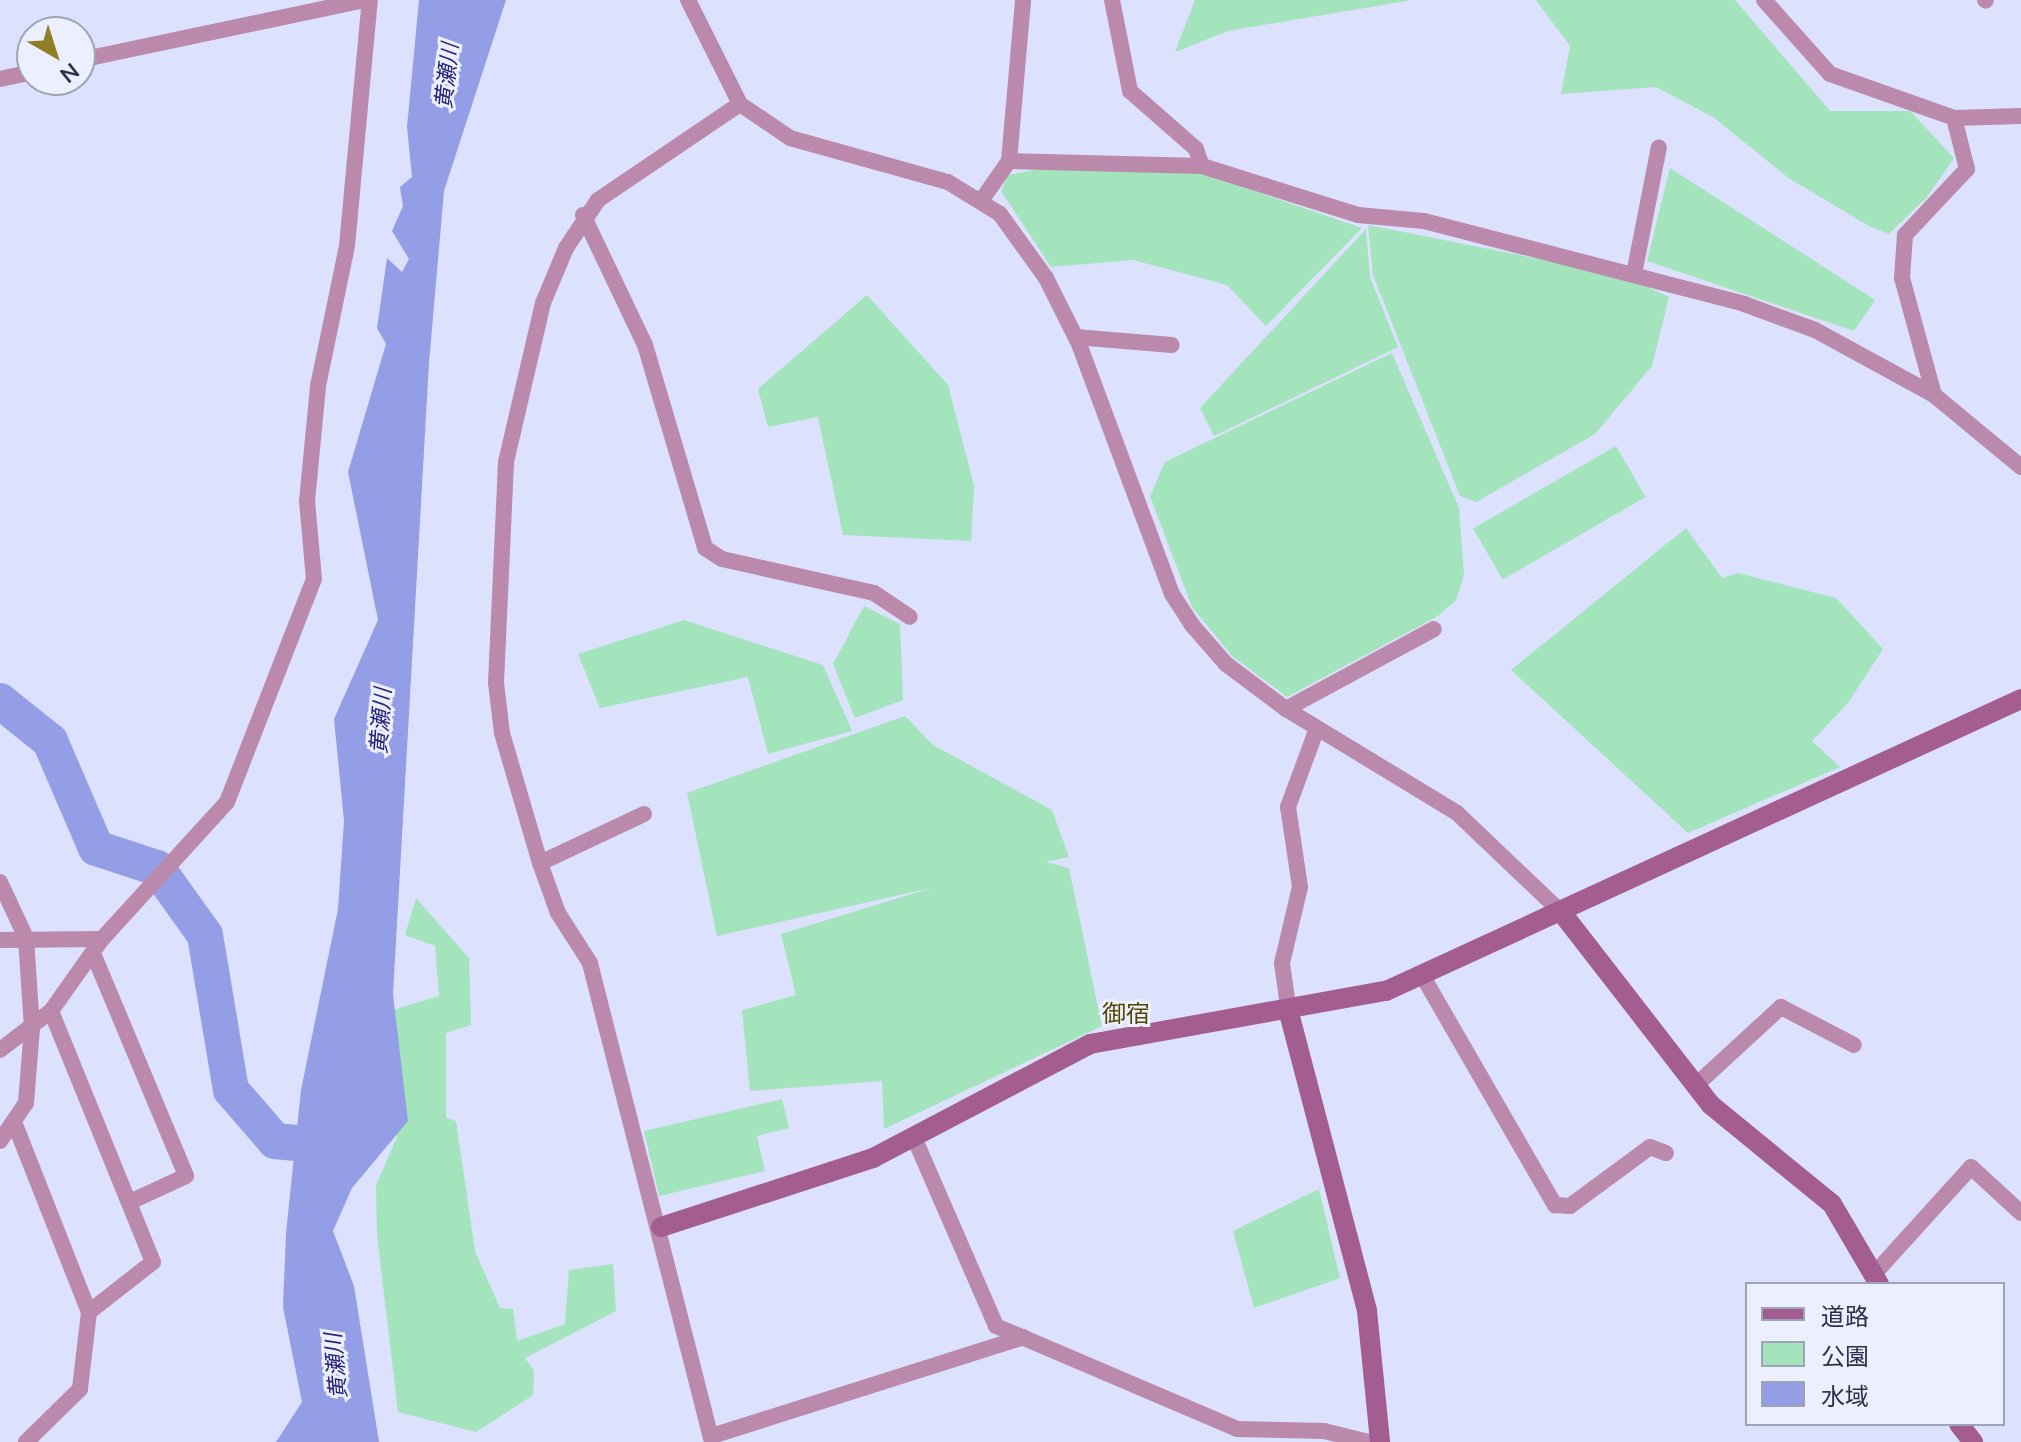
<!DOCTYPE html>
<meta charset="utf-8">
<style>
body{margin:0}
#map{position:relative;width:2021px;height:1442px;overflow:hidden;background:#dce1fd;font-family:Mulish,"Noto Sans JP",sans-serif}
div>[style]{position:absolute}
.green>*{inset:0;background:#a3e4bc;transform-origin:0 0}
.water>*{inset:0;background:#949ee7}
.river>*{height:36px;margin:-18px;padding:0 18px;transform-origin:18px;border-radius:18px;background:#949ee7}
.street>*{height:16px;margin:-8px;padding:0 8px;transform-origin:8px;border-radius:8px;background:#ba89ac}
.secondary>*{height:20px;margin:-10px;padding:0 10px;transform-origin:10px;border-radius:10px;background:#a35d91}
span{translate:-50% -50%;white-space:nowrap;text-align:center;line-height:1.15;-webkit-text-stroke:6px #eceffd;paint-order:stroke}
.water-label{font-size:22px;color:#272276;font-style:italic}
.quarter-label{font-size:24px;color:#524602}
.legend{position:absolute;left:1745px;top:1282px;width:260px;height:144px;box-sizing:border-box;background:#eceffd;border:2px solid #9fa3b6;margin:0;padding:10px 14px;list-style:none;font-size:24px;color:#2c304b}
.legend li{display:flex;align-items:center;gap:16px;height:40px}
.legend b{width:40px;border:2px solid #9fa3b6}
.north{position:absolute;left:16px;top:16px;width:80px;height:80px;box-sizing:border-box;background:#eceffd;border:2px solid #9fa3b6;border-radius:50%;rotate:141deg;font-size:22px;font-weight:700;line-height:32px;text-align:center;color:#2c304b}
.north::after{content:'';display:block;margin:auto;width:28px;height:36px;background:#917f26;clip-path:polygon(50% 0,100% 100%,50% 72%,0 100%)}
</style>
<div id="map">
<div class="green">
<i style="clip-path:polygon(1195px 0,1412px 0,1228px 31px,1175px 52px)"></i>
<i style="clip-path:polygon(1536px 0,1735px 0,1830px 111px,1910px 111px,1954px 158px,1927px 197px,1889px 234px,1869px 226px,1790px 179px,1713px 117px,1656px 87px,1561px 94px,1570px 46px)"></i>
<i style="clip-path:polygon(1069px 163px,1196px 171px,1362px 228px,1266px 326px,1227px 285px,1133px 260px,1051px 267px,1001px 191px,1008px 175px)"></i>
<i style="clip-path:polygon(1670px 168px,1875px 300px,1854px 331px,1647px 261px)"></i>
<i style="clip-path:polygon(1368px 225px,1625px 276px,1669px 297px,1652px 366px,1595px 434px,1476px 502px,1460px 496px,1373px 275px)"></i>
<i style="clip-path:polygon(1366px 229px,1370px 277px,1398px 347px,1214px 436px,1200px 408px)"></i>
<i style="clip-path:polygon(867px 295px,948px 385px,974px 486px,971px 541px,843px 535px,818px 417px,768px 427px,758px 389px)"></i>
<i style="clip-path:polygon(1392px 353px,1459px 508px,1464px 575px,1456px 600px,1438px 616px,1287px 697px,1232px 656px,1192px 607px,1150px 496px,1165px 462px)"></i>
<i style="left:1616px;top:446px;width:59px;height:165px;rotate:60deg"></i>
<i style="clip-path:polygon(1686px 528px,1722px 578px,1738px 573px,1836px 598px,1883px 649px,1848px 703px,1812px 741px,1840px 767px,1688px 833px,1511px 670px)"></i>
<i style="clip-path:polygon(864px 606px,900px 624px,903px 700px,855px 718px,833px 664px)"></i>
<i style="clip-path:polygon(684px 620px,823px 665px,852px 731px,768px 754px,748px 677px,600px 708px,578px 654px)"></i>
<i style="clip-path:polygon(905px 716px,933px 745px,1052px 810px,1069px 857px,1046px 862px,1069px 868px,1102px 1026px,884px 1129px,882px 1081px,750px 1091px,742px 1010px,796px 995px,781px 934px,931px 888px,717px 936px,687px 793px)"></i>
<i style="clip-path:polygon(416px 898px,469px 958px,471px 1025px,446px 1033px,446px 1118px,456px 1121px,475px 1251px,500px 1308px,513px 1309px,517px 1341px,565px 1324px,569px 1270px,613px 1264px,616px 1311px,525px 1358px,534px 1371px,533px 1395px,476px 1432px,398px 1412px,377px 1235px,376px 1185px,397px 1137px,386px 1012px,439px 996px,435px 946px,405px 935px)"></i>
<i style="clip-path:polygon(782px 1099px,789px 1128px,757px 1136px,765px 1171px,659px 1196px,644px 1131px)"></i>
<i style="clip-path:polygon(1319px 1189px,1340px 1278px,1254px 1308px,1233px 1231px)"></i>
</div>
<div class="water">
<i style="clip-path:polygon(419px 0,506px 0,444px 191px,429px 363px,393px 994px,408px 1121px,352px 1188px,333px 1231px,354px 1286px,379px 1442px,276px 1442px,302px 1402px,283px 1307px,286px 1233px,301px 1090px,338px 909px,344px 821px,334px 719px,378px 620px,348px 472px,386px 344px,377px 328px,387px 258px,402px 272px,409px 259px,392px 231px,403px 206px,400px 187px,412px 177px,407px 127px)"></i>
</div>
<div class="river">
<i style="left:0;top:701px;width:64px;rotate:38.7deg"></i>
<i style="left:50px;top:741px;width:116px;rotate:66.7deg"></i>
<i style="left:96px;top:848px;width:64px;rotate:18.2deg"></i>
<i style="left:157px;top:868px;width:82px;rotate:54.4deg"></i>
<i style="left:205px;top:935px;width:157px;rotate:80.5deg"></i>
<i style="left:231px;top:1090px;width:67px;rotate:49.2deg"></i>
<i style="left:275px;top:1141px;width:64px;rotate:5.4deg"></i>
</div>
<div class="street">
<i style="left:688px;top:0;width:116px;rotate:63.4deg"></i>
<i style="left:740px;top:104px;width:60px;rotate:34.2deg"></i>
<i style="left:790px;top:138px;width:164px;rotate:15.6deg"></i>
<i style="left:948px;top:182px;width:61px;rotate:31.6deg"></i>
<i style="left:1000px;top:214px;width:79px;rotate:54.3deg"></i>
<i style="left:1046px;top:278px;width:74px;rotate:63.4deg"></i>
<i style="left:1079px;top:344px;width:267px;rotate:69.6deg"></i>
<i style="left:1172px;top:594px;width:37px;rotate:57deg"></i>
<i style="left:1192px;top:625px;width:52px;rotate:48.9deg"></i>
<i style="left:1226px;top:664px;width:75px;rotate:36.9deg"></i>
<i style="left:1286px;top:709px;width:200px;rotate:31.3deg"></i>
<i style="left:1457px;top:813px;width:145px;rotate:43.6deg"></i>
<i style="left:1112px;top:0;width:93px;rotate:78.8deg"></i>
<i style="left:1130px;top:91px;width:88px;rotate:41.3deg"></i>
<i style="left:1196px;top:149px;width:18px;rotate:71deg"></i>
<i style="left:1764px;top:0;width:99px;rotate:48.3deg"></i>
<i style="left:1830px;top:74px;width:132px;rotate:19.5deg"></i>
<i style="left:1954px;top:118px;width:53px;rotate:75.7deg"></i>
<i style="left:1967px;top:169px;width:91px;rotate:133.2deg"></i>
<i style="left:1905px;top:235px;width:43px;rotate:94deg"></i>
<i style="left:1902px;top:278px;width:121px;rotate:74.7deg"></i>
<i style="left:1985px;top:0;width:1px;rotate:45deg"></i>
<i style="left:80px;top:60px;width:290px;rotate:-11.9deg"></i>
<i style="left:0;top:79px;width:33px;rotate:-12deg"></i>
<i style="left:1954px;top:118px;width:67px;rotate:-1.7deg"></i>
<i style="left:1009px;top:161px;width:193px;rotate:1.5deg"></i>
<i style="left:1202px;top:166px;width:164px;rotate:17.4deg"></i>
<i style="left:1358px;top:215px;width:66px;rotate:5.2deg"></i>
<i style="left:1424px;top:221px;width:331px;rotate:14.5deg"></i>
<i style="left:1744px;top:304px;width:76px;rotate:20.1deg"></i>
<i style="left:1815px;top:330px;width:136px;rotate:28.6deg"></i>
<i style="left:1934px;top:395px;width:113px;rotate:39.6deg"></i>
<i style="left:983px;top:198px;width:45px;rotate:-54.9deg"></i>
<i style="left:1009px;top:161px;width:162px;rotate:-85deg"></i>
<i style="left:583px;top:215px;width:144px;rotate:64.5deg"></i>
<i style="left:645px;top:345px;width:212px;rotate:73.5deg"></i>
<i style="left:705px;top:548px;width:20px;rotate:33deg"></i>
<i style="left:722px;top:559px;width:156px;rotate:12.6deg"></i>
<i style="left:874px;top:593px;width:43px;rotate:33.7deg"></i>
<i style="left:1634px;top:274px;width:129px;rotate:-78.9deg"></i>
<i style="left:1076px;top:337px;width:96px;rotate:4.8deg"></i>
<i style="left:1286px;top:709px;width:168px;rotate:-28.4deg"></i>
<i style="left:540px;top:863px;width:115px;rotate:-25.2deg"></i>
<i style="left:0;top:882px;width:62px;rotate:65.1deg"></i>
<i style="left:26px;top:938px;width:90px;rotate:86.2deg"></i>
<i style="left:32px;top:1028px;width:75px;rotate:94.6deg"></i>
<i style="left:26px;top:1103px;width:46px;rotate:124.4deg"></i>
<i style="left:0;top:940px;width:102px;rotate:-0.6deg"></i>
<i style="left:95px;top:958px;width:236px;rotate:67.3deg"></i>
<i style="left:186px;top:1176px;width:62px;rotate:155.1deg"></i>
<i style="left:1422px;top:975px;width:266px;rotate:60deg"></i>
<i style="left:1555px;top:1205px;width:15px;rotate:4deg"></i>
<i style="left:1570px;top:1206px;width:99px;rotate:-36.4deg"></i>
<i style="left:1650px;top:1147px;width:17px;rotate:21deg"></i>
<i style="left:51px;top:1011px;width:271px;rotate:67.9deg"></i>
<i style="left:153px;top:1262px;width:81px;rotate:142deg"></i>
<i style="left:1289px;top:1013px;width:50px;rotate:-98deg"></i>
<i style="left:1282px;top:963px;width:78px;rotate:-76.7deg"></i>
<i style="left:1300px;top:887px;width:81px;rotate:-98.5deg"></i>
<i style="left:1288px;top:807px;width:84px;rotate:-69.8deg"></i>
<i style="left:0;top:1050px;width:64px;rotate:-37.4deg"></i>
<i style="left:51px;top:1011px;width:88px;rotate:-54.7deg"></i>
<i style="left:102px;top:939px;width:185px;rotate:-47.6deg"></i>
<i style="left:227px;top:802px;width:239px;rotate:-68.7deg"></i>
<i style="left:314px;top:579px;width:78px;rotate:-95.1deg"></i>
<i style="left:307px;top:501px;width:116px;rotate:-84.5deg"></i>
<i style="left:318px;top:386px;width:143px;rotate:-78.3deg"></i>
<i style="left:347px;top:246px;width:247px;rotate:-84.7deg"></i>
<i style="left:1695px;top:1086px;width:117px;rotate:-42.6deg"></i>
<i style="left:1781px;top:1007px;width:82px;rotate:27.5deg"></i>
<i style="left:16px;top:1127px;width:199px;rotate:68.5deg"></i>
<i style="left:89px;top:1312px;width:78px;rotate:96.7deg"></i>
<i style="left:80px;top:1389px;width:76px;rotate:135.5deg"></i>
<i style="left:913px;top:1135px;width:208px;rotate:66.5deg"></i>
<i style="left:996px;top:1326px;width:262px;rotate:23.1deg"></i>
<i style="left:1237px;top:1429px;width:87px;rotate:1.3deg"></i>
<i style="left:1324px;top:1431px;width:45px;rotate:14deg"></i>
<i style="left:1874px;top:1274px;width:144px;rotate:-47.8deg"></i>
<i style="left:1971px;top:1167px;width:68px;rotate:42.6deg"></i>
<i style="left:712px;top:1436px;width:327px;rotate:-17.6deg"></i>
<i style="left:712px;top:1442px;width:494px;rotate:-104.3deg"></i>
<i style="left:590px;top:963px;width:59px;rotate:-122.6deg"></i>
<i style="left:558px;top:913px;width:53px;rotate:-109.8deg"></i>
<i style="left:540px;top:863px;width:135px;rotate:-106.3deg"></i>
<i style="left:502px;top:733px;width:50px;rotate:-96.8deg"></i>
<i style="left:496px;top:683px;width:221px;rotate:-87.4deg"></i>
<i style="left:506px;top:462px;width:163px;rotate:-76.9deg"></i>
<i style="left:543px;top:303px;width:60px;rotate:-67.3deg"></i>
<i style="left:566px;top:248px;width:58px;rotate:-56.3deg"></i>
<i style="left:598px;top:200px;width:171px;rotate:-34.1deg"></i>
</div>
<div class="secondary">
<i style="left:1562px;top:913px;width:243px;rotate:52.2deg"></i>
<i style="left:1711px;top:1105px;width:156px;rotate:39.3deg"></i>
<i style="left:1832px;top:1204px;width:93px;rotate:59.6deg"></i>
<i style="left:1289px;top:1013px;width:308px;rotate:75.3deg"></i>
<i style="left:1367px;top:1311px;width:132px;rotate:84.3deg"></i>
<i style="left:661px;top:1227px;width:223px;rotate:-18deg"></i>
<i style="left:873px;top:1158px;width:245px;rotate:-27.7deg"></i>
<i style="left:1090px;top:1044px;width:301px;rotate:-10.2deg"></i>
<i style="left:1386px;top:991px;width:699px;rotate:-24.69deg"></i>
<i style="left:1959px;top:1424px;width:23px;rotate:52deg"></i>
</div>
<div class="water-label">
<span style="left:447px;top:76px;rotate:-84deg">黄瀬川</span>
<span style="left:381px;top:721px;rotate:-86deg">黄瀬川</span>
<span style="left:336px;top:1366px;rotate:-95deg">黄瀬川</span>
</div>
<div class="quarter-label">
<span style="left:1126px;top:1014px">御宿</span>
</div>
<ul class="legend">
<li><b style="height:10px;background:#a35d91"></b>道路</li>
<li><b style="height:22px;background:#a3e4bc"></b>公園</li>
<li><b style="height:22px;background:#949ee7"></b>水域</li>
</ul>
<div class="north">N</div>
</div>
